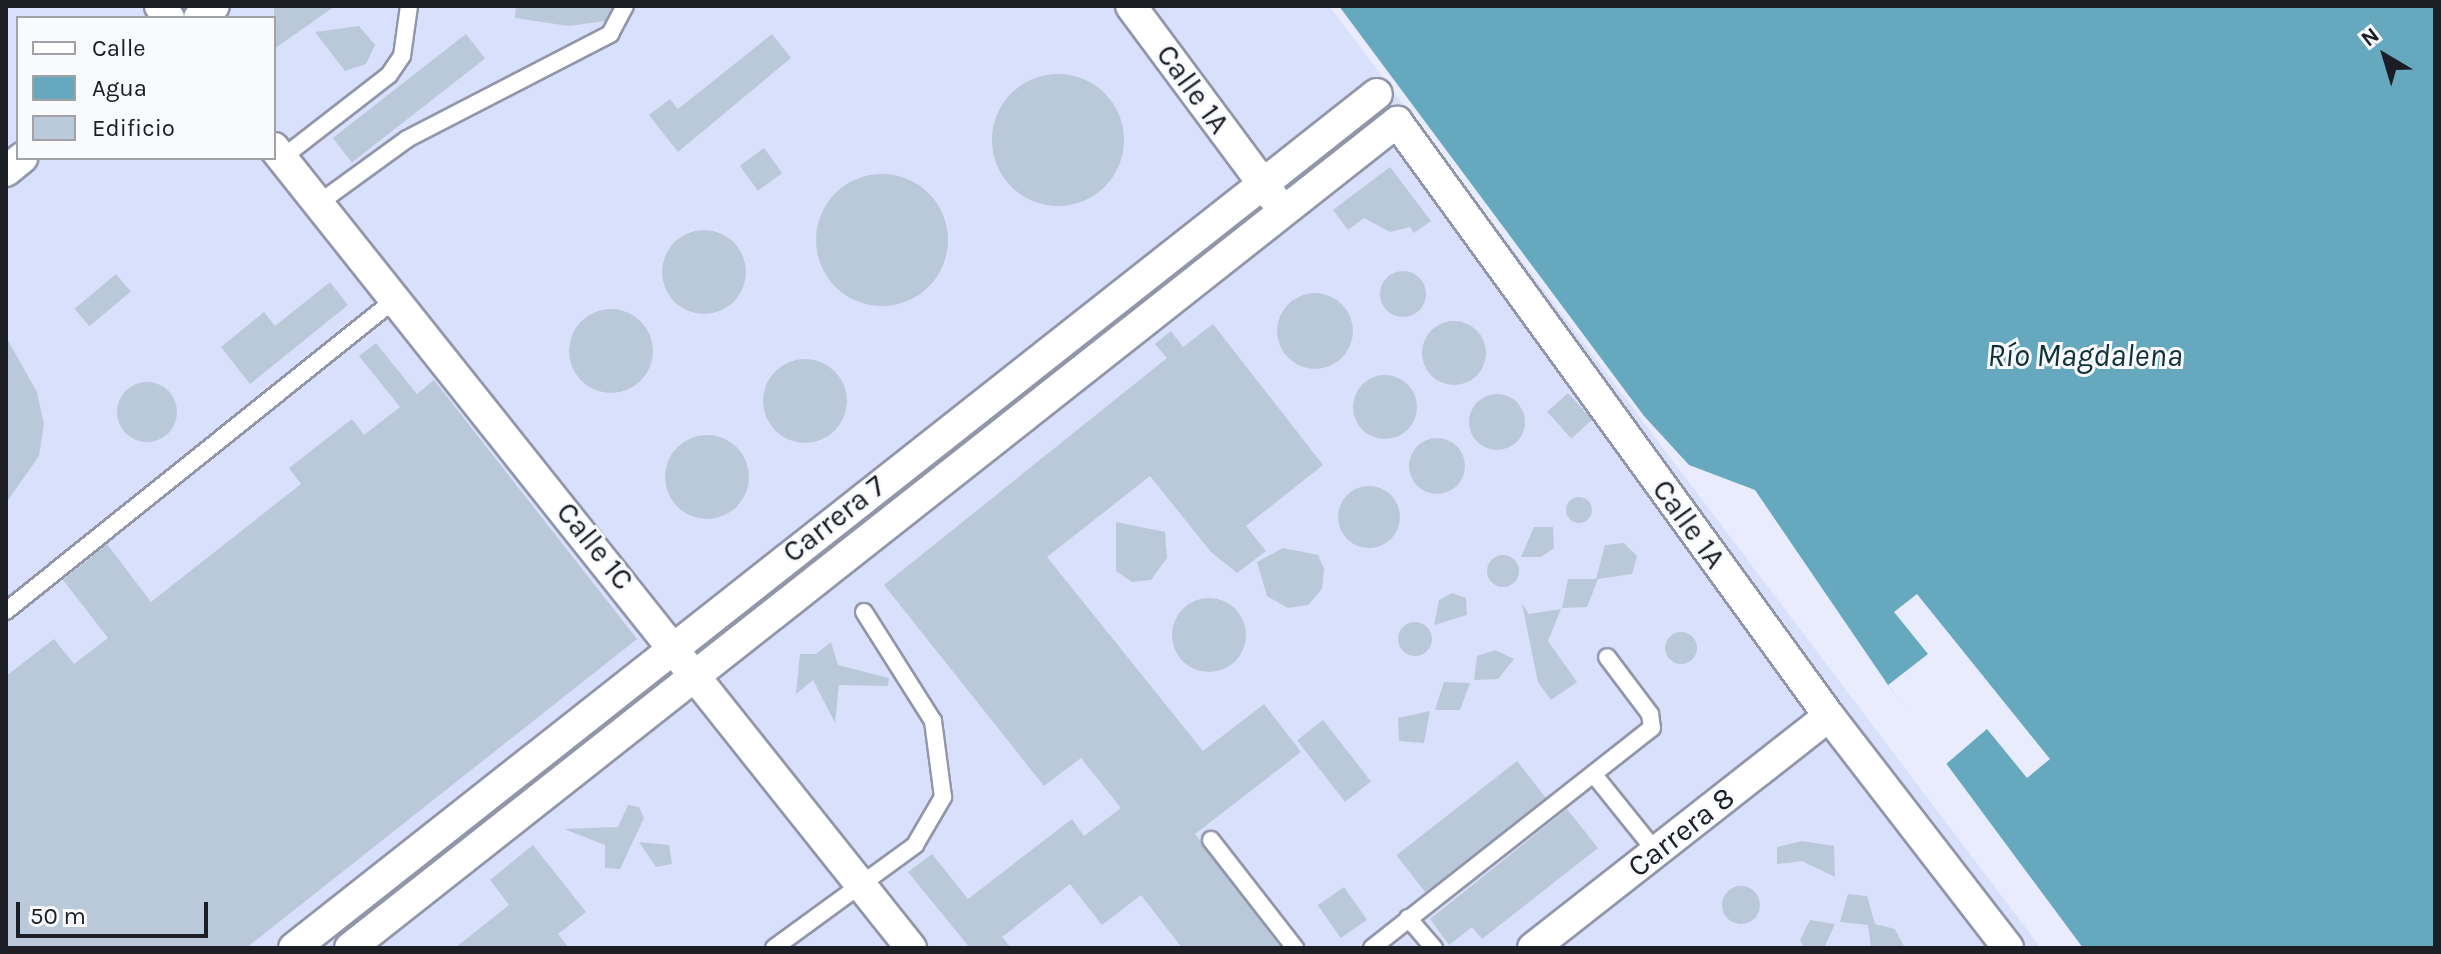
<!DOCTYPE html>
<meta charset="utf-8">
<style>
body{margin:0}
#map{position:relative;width:2441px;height:954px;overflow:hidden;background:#e8ecfc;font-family:Karla,sans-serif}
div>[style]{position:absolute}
.built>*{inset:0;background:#d9e0fb}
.water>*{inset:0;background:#66a9be}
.pier>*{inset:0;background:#e8ecfc}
.building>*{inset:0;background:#b9c9d9;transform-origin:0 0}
.round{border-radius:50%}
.roads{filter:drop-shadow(2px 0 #9196a9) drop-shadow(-2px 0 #9196a9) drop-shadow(0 2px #9196a9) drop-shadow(0 -2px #9196a9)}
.service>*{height:16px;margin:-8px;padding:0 8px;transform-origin:8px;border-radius:8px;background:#fff}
.minor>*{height:30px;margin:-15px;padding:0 15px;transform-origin:15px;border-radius:15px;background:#fff}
span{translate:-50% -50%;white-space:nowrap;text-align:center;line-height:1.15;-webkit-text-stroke:6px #f9fafe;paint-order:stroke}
.street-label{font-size:30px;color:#1c1e25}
.water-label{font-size:32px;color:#10313b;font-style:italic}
.frame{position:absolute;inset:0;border:8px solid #1c1e25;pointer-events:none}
.legend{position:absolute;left:16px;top:16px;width:260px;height:144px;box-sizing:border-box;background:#f9fafe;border:2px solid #a1a2a7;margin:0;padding:10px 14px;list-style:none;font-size:24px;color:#1c1e25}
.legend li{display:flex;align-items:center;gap:16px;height:40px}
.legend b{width:40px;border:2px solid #a1a2a7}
.north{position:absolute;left:2345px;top:16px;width:80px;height:80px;-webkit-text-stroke:6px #f9fafe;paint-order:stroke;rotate:322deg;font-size:22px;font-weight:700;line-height:32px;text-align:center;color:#1c1e25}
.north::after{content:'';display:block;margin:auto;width:28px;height:36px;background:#1c1e25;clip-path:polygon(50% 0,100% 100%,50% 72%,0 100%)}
.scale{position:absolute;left:16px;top:902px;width:192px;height:36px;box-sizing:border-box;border:4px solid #1c1e25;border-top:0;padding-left:10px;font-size:24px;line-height:28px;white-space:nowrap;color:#1c1e25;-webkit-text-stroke:6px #f9fafe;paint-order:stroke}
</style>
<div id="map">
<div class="built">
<i style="clip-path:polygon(evenodd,6px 6px,1329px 6px,2041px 948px,6px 948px,6px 6px,18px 18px,274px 18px,274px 158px,18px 158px,18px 18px)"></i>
</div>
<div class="water">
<i style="clip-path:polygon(1339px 6px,2435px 6px,2435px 948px,2083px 948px,1888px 685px,1755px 490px,1689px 465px,1644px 416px)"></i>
</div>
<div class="pier">
<i style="clip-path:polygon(1917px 594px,2050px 759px,2027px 778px,1987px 729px,1945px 765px,1888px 685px,1928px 654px,1894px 612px)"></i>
</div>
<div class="building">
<i style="clip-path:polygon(274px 6px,335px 6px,274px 49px)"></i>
<i style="clip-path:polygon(516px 6px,613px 6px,605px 21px,569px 26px,515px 18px)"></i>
<i style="clip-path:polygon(359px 26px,375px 45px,366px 64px,345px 71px,315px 32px)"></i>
<i style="left:466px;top:34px;width:31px;height:169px;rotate:52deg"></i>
<i style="clip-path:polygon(772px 34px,791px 58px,678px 152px,649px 115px,670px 99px,678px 109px)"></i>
<i class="round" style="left:992px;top:74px;width:132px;height:132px"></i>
<i style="left:764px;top:148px;width:31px;height:30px;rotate:54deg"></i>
<i style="clip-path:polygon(1390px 167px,1431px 221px,1414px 233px,1410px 227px,1390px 232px,1364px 218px,1348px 230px,1333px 210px)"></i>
<i class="round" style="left:816px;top:174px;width:132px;height:132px"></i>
<i class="round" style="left:662px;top:230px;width:84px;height:84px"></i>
<i class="round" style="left:1380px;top:271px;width:46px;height:46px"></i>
<i style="left:116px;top:274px;width:23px;height:54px;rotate:50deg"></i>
<i style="clip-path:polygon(330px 282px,348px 305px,250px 384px,221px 347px,264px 312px,275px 326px)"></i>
<i class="round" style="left:1277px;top:293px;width:76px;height:76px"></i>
<i class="round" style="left:569px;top:309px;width:84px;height:84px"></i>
<i class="round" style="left:1422px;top:321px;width:64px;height:64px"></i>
<i style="clip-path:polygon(1213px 324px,1323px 465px,1246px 526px,1266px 551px,1237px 573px,1211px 552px,1150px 476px,1047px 557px,1203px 751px,1264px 704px,1301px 752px,1195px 834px,1281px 948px,1182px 948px,1141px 895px,1102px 925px,1070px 884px,1002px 937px,1011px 948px,970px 948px,908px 872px,932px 854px,968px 899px,1072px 819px,1084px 836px,1121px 808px,1081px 758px,1044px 786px,884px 585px,1167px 358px,1155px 344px,1171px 331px,1183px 347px)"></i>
<i style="clip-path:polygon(6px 337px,37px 392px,44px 424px,39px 456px,6px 503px)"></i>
<i style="clip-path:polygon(376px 343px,417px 394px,434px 380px,637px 639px,246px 948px,6px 948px,6px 676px,54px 639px,74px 664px,108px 638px,63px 580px,107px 544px,151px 602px,301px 484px,289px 468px,352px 419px,364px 435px,400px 407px,359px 356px)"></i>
<i class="round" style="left:763px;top:359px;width:84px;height:84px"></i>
<i class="round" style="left:1353px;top:375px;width:64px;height:64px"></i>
<i class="round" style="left:117px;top:382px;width:60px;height:60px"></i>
<i style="left:1568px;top:393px;width:36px;height:28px;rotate:48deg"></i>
<i class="round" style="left:1469px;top:394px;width:56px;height:56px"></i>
<i class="round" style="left:665px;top:435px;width:84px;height:84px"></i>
<i class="round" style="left:1409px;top:438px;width:56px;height:56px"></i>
<i class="round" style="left:1338px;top:486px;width:62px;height:62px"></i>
<i class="round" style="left:1566px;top:497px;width:26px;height:26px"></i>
<i style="clip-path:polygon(1116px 522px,1165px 532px,1167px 558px,1151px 580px,1132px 582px,1116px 571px)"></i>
<i style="clip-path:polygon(1534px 527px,1553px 527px,1554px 548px,1541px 557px,1521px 557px)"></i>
<i style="clip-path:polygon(1624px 543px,1637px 556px,1632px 574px,1598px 579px,1587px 607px,1562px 608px,1568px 579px,1596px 579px,1605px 545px)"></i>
<i style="clip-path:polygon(1283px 548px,1318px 555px,1324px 569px,1322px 589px,1308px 605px,1288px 608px,1267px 596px,1257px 562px)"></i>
<i class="round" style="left:1487px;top:555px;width:32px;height:32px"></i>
<i style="clip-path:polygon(1452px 593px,1466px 598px,1467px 615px,1434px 625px,1439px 600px)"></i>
<i class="round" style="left:1172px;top:598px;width:74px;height:74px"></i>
<i style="clip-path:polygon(1522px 604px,1529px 614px,1561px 609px,1548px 641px,1577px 682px,1551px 700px,1538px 682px)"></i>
<i class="round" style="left:1398px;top:622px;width:34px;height:34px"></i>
<i class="round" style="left:1665px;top:632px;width:32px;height:32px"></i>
<i style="clip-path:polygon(831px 642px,838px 665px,889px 678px,888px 686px,839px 685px,835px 723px,813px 680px,796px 694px,800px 654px,816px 654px)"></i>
<i style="clip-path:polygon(1495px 650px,1514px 659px,1498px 679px,1474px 680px,1477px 656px)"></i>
<i style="clip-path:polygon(1444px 682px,1470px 683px,1460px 710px,1435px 710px)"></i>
<i style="clip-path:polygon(1430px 711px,1424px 743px,1399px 741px,1398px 718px)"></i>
<i style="left:1323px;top:720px;width:78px;height:33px;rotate:52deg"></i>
<i style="left:1517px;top:761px;width:47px;height:153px;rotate:52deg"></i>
<i style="clip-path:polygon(628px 805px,639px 807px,644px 818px,620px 869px,605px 868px,605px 845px,564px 829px,618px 827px)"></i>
<i style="clip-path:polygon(1567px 809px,1598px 848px,1482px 939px,1472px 927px,1449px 945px,1430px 919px)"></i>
<i style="clip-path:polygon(1802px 841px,1834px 846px,1835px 877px,1802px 861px,1777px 864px,1777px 847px)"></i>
<i style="clip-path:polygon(639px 842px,669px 845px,672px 864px,656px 867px)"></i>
<i style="clip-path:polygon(533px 845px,586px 912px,558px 934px,569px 948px,455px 948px,509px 905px,490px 880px)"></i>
<i class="round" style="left:1722px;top:886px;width:38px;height:38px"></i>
<i style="left:1344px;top:887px;width:40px;height:32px;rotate:55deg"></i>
<i style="clip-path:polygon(1848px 894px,1867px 896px,1875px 924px,1895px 929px,1905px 948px,1871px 948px,1868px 925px,1840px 922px)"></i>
<i style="clip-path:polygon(1810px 920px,1835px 924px,1824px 948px,1804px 948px,1800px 940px)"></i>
</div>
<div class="roads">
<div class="service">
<i style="left:282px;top:158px;width:135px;rotate:-37.8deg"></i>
<i style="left:389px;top:75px;width:23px;rotate:-56deg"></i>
<i style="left:402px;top:56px;width:50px;rotate:-82deg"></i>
<i style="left:319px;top:203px;width:109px;rotate:-36deg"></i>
<i style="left:407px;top:139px;width:229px;rotate:-27.3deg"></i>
<i style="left:610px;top:34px;width:32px;rotate:-62deg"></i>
<i style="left:6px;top:611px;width:499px;rotate:-38.7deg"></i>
<i style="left:1595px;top:776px;width:97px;rotate:51.2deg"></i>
<i style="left:1211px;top:840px;width:137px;rotate:52.1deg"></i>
<i style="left:1408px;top:918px;width:40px;rotate:49deg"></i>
<i style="left:774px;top:948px;width:175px;rotate:-36.1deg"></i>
<i style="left:915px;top:845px;width:56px;rotate:-59.7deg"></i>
<i style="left:943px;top:797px;width:77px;rotate:-97.5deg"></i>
<i style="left:933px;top:721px;width:129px;rotate:-122.3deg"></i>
<i style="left:1372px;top:948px;width:356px;rotate:-38.2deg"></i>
<i style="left:1652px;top:728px;width:14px;rotate:-98deg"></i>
<i style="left:1650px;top:714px;width:71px;rotate:-127deg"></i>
</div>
<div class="minor">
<i style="left:160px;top:6px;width:15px;rotate:53deg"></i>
<i style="left:1131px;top:6px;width:238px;rotate:53.4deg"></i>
<i style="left:199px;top:18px;width:19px;rotate:-39deg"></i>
<i style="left:274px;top:148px;width:1023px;rotate:51.47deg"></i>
<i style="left:6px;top:171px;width:21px;rotate:-39deg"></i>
<i style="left:294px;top:948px;width:1379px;rotate:-38.26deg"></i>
<i style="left:350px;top:948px;width:1334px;rotate:-38.27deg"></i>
<i style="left:1397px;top:122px;width:734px;rotate:53.97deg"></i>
<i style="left:1829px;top:716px;width:293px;rotate:52.3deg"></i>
<i style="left:1533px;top:948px;width:376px;rotate:-38.1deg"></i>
</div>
</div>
<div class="street-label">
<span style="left:1193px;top:89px;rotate:54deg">Calle 1A</span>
<span style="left:834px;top:519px;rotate:-38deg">Carrera 7</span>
<span style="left:1689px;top:524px;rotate:54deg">Calle 1A</span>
<span style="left:595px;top:546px;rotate:51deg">Calle 1C</span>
<span style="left:1681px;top:832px;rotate:-38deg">Carrera 8</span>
</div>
<div class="water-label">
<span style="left:2085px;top:356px">Río Magdalena</span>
</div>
<div class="frame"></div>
<ul class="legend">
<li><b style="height:10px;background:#fff"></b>Calle</li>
<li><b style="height:22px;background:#66a9be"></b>Agua</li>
<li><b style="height:22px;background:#b9c9d9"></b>Edificio</li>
</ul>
<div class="north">N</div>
<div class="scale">50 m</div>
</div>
